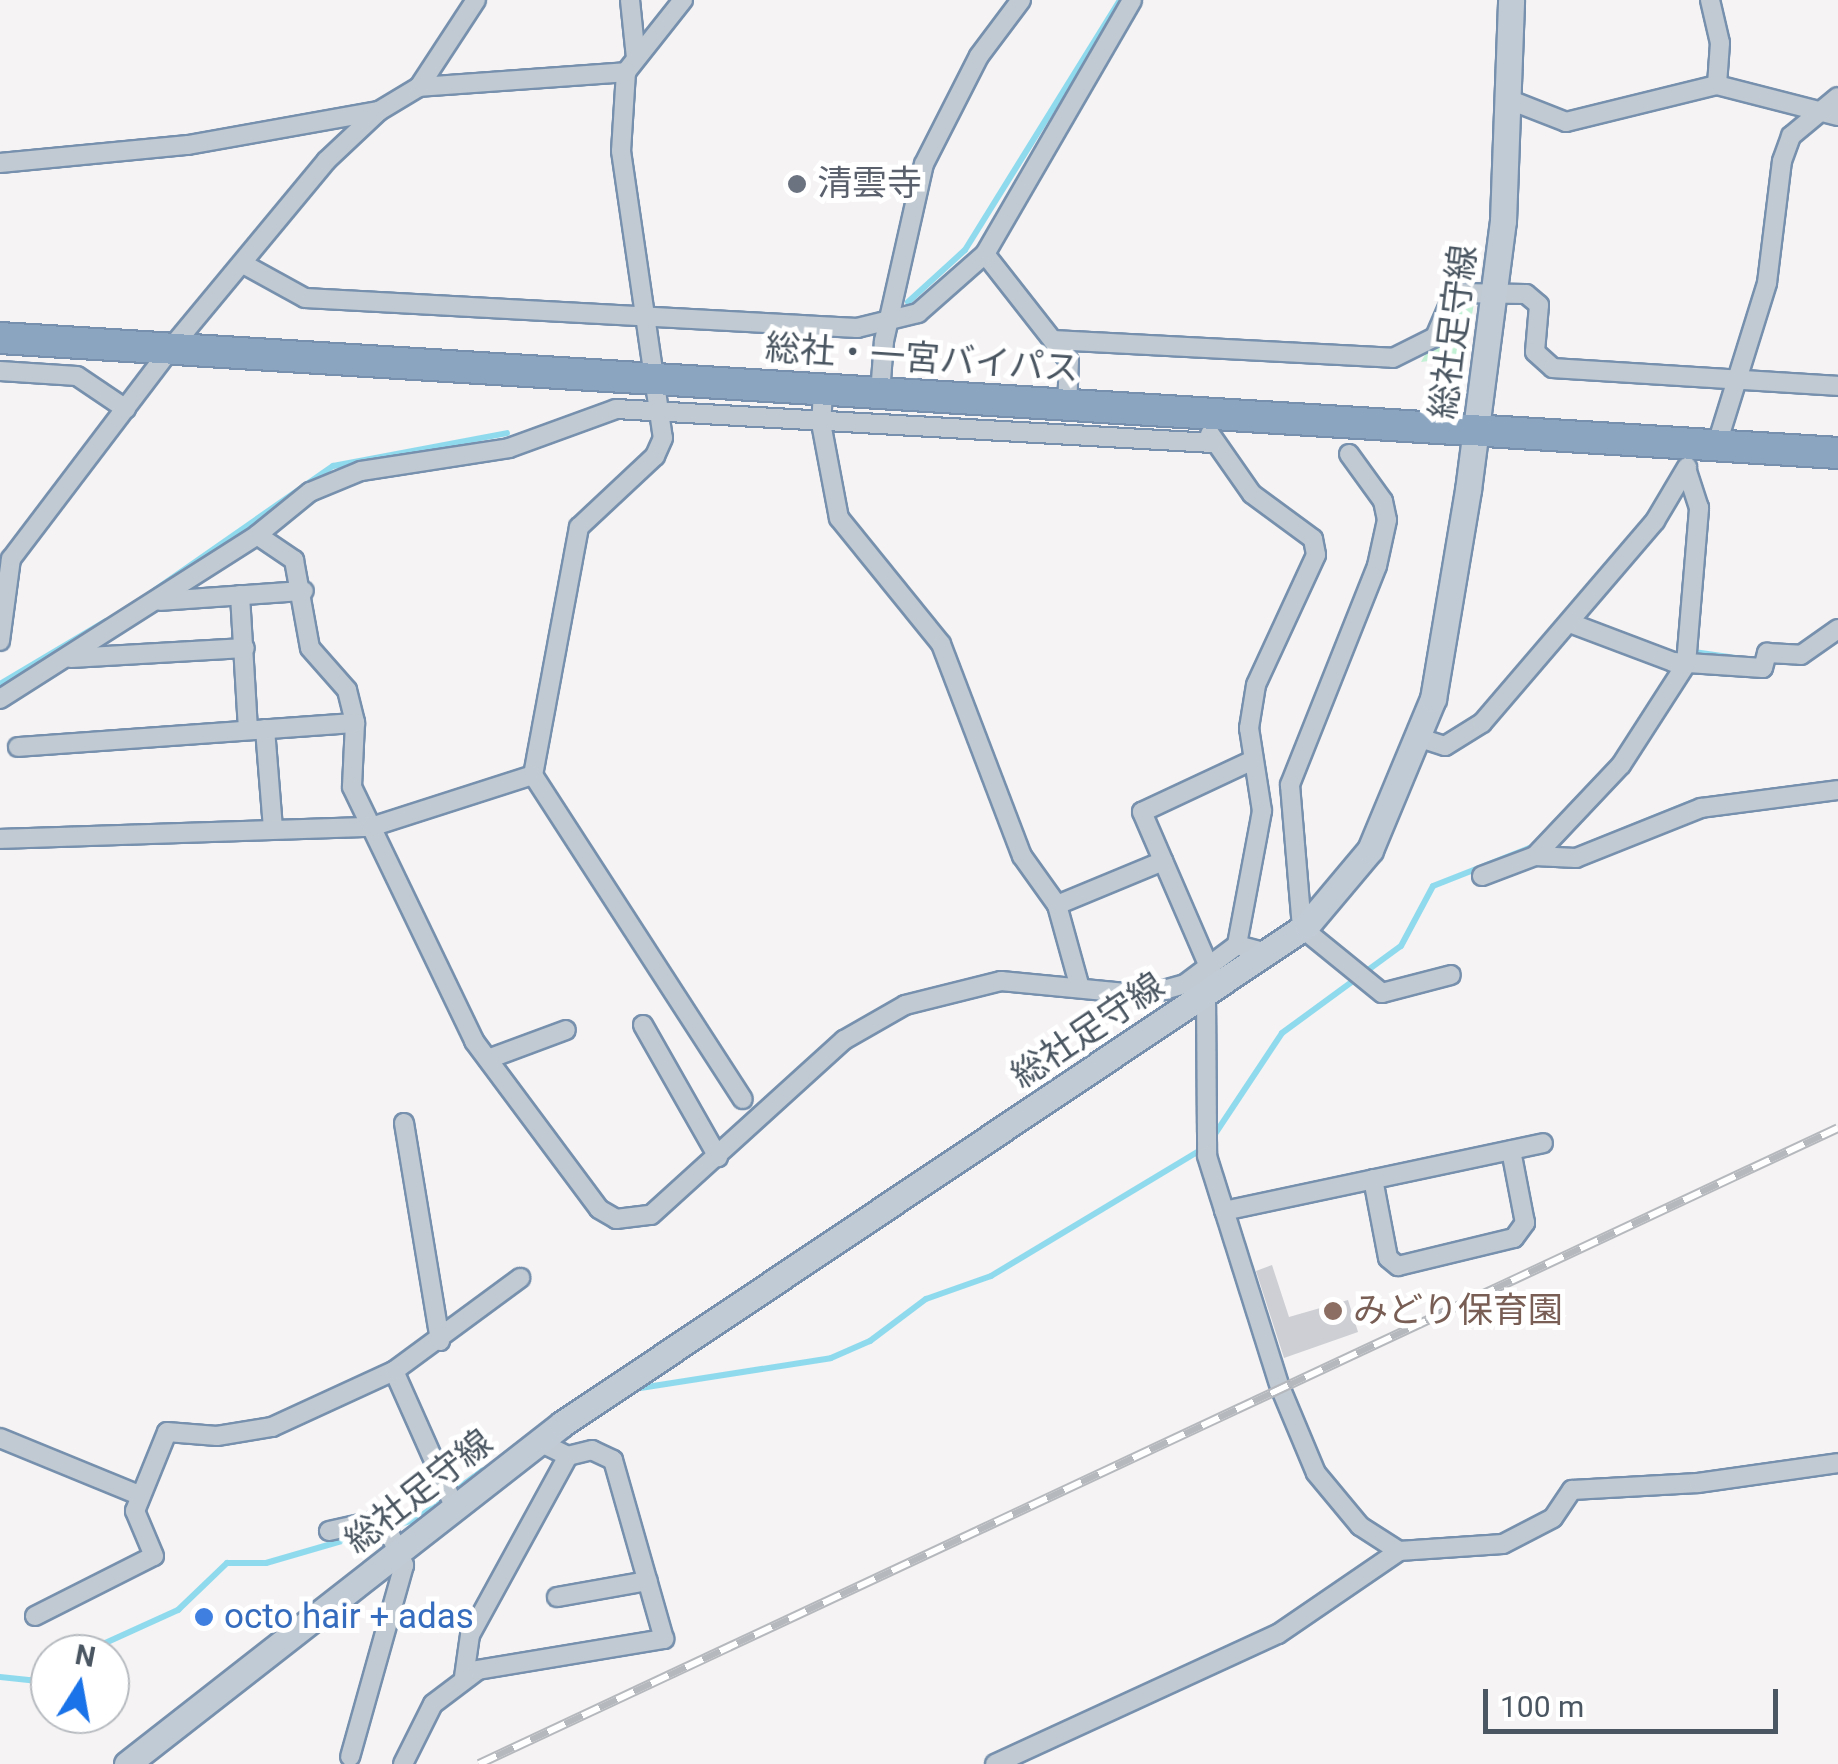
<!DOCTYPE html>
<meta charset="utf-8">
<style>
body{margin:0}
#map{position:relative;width:1838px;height:1764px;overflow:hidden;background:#f5f3f3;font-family:Roboto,"Noto Sans JP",sans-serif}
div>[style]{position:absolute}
.green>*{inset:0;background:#c3f1d5}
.stream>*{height:6px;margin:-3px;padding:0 3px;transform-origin:3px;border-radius:3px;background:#90daee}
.building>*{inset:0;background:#cdcfd5}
.roads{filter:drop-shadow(2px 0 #7690ad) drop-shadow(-2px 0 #7690ad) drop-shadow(0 2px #7690ad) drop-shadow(0 -2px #7690ad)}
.street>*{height:18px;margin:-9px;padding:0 9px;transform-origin:9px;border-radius:9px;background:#c1cad2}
.secondary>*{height:25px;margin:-12.5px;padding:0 12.5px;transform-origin:12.5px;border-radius:12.5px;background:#c1cbd6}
.highway>*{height:30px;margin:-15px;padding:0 15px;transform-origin:15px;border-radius:15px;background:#8ba5c1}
.rail>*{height:10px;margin-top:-5px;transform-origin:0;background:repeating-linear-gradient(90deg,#fff 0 19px,#b5b8bd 0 38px);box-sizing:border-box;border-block:2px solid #b5b8bd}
.dots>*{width:28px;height:28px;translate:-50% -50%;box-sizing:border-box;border:5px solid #fff;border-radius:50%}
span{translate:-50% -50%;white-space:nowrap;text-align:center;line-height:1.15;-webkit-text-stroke:10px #fff;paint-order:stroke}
.worship-label{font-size:35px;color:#5b616d}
.left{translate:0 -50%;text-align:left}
.street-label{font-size:35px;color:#4a5661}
.education-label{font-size:35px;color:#785e54}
.shop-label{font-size:35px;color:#366cbe}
.north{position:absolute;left:30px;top:1634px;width:100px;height:100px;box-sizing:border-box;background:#fff;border:2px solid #b7bbc0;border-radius:50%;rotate:11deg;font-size:28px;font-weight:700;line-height:40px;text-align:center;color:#4a5661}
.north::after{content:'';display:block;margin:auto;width:35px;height:45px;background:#1a73e8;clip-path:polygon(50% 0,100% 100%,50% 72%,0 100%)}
.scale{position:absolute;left:1483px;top:1689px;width:295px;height:45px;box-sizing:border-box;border:5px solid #4a5661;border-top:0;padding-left:12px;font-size:30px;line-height:35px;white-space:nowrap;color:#4a5661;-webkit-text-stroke:8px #fff;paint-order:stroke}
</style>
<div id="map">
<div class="green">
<i style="clip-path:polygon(1457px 299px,1474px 303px,1466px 349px,1459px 357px,1421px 362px)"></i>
</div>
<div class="stream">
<i style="left:908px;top:302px;width:77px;rotate:-42.4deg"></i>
<i style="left:965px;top:250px;width:294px;rotate:-58.2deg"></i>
<i style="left:155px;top:590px;width:217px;rotate:-34.9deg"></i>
<i style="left:333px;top:466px;width:177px;rotate:-10.7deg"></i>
<i style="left:1687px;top:651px;width:49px;rotate:8.3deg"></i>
<i style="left:0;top:684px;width:123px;rotate:-30.7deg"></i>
<i style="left:1579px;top:848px;width:123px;rotate:-22deg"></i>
<i style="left:1211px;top:1140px;width:128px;rotate:-56.4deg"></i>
<i style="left:1282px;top:1033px;width:147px;rotate:-36.2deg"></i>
<i style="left:1401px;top:946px;width:68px;rotate:-61.9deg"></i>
<i style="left:1433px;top:886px;width:106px;rotate:-21.5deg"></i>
<i style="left:561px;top:1438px;width:88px;rotate:-33.9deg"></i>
<i style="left:634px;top:1389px;width:199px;rotate:-8.9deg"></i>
<i style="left:831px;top:1358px;width:43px;rotate:-23.6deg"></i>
<i style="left:870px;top:1341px;width:70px;rotate:-36.9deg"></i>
<i style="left:926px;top:1299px;width:69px;rotate:-19.5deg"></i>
<i style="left:991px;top:1276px;width:246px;rotate:-31deg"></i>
<i style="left:81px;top:1654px;width:107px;rotate:-24.4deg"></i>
<i style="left:178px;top:1610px;width:68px;rotate:-43.8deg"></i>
<i style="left:227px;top:1563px;width:39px"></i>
<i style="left:266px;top:1563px;width:157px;rotate:-16.2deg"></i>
<i style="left:417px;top:1519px;width:82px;rotate:-36.6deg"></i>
<i style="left:0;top:1677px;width:31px;rotate:6deg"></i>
<i style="left:31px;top:1680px;width:21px;rotate:-25deg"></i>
</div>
<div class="building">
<i style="clip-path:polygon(1272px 1265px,1289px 1317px,1348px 1300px,1358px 1332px,1284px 1358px,1256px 1271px)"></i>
</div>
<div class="roads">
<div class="street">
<i style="left:630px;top:0;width:58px;rotate:84.1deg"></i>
<i style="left:683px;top:0;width:92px;rotate:128.4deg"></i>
<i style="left:626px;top:72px;width:79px;rotate:93.6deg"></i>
<i style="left:621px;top:151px;width:290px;rotate:81.7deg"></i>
<i style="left:663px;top:438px;width:20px;rotate:114deg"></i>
<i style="left:655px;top:456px;width:104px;rotate:136.9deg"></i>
<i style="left:579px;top:527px;width:252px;rotate:100.5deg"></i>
<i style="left:533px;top:775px;width:386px;rotate:57.1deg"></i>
<i style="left:1710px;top:0;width:44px;rotate:76.9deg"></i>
<i style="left:1720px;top:43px;width:42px;rotate:94.1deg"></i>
<i style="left:419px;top:87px;width:104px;rotate:-56.8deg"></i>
<i style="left:1510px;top:100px;width:60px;rotate:21.4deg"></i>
<i style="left:1566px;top:122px;width:155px;rotate:-13.8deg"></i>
<i style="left:1717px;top:85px;width:125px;rotate:14.4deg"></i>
<i style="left:0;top:163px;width:189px;rotate:-5.5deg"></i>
<i style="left:188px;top:145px;width:194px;rotate:-10.1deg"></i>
<i style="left:985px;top:254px;width:136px;rotate:51.9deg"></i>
<i style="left:1069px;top:361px;width:46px;rotate:92.5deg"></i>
<i style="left:245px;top:265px;width:68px;rotate:28.8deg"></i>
<i style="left:305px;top:298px;width:553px;rotate:3.11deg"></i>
<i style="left:857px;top:328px;width:63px;rotate:-13.8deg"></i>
<i style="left:918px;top:313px;width:89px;rotate:-41.4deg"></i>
<i style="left:985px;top:254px;width:293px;rotate:-59.9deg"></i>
<i style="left:1053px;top:340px;width:340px;rotate:3deg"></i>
<i style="left:1393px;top:358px;width:47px;rotate:-26.6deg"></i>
<i style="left:1435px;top:337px;width:48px;rotate:-66.6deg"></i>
<i style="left:1454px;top:293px;width:72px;rotate:0.8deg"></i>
<i style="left:1526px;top:294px;width:17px;rotate:40deg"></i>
<i style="left:1539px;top:305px;width:47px;rotate:94.9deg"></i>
<i style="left:1535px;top:352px;width:24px;rotate:42deg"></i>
<i style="left:1553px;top:368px;width:286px;rotate:3.6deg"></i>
<i style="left:0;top:371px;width:77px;rotate:3.7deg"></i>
<i style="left:77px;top:376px;width:59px;rotate:34deg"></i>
<i style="left:823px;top:390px;width:33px;rotate:93deg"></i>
<i style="left:821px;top:423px;width:97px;rotate:79.3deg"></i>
<i style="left:839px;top:518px;width:162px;rotate:51deg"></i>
<i style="left:941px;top:644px;width:227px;rotate:69.1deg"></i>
<i style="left:1022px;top:856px;width:60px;rotate:54.5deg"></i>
<i style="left:1057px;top:905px;width:86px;rotate:74.5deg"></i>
<i style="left:880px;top:394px;width:53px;rotate:-85.7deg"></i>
<i style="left:884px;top:341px;width:181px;rotate:-77.3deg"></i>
<i style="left:924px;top:164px;width:121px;rotate:-63deg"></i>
<i style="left:979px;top:56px;width:70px;rotate:-53.1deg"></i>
<i style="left:1210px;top:434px;width:73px;rotate:55deg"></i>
<i style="left:1252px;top:494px;width:76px;rotate:36.4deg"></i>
<i style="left:1313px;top:539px;width:16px;rotate:79deg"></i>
<i style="left:1316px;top:555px;width:143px;rotate:114.8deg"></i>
<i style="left:1256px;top:685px;width:44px;rotate:99.2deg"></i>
<i style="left:1249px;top:728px;width:84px;rotate:81.1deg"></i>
<i style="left:1262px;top:811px;width:136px;rotate:100.6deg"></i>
<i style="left:1716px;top:447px;width:172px;rotate:-72.7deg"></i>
<i style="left:1767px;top:283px;width:123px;rotate:-83deg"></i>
<i style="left:1782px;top:161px;width:27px;rotate:-70deg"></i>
<i style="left:1791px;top:136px;width:61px;rotate:-39.7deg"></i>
<i style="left:1349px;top:454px;width:58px;rotate:54.1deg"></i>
<i style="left:1383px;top:501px;width:19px;rotate:78deg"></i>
<i style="left:1387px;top:520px;width:47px;rotate:102.3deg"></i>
<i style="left:1377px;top:566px;width:236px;rotate:111.7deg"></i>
<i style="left:1290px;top:785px;width:144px;rotate:85.2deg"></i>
<i style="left:1302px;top:928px;width:103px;rotate:39.1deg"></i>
<i style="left:1382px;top:993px;width:71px;rotate:-14.6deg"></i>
<i style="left:257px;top:535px;width:45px;rotate:34deg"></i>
<i style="left:294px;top:560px;width:89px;rotate:79.7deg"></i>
<i style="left:310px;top:648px;width:56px;rotate:48.6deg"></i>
<i style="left:347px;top:690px;width:34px;rotate:76deg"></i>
<i style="left:355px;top:723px;width:64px;rotate:92.7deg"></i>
<i style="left:352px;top:787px;width:282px;rotate:64.3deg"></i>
<i style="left:474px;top:1041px;width:209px;rotate:53.3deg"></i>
<i style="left:599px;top:1209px;width:20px;rotate:30deg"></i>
<i style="left:616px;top:1219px;width:35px;rotate:-7deg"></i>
<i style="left:651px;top:1215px;width:261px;rotate:-42.2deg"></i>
<i style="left:844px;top:1040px;width:70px;rotate:-29.8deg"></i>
<i style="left:905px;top:1005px;width:99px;rotate:-14deg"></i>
<i style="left:1001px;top:981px;width:146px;rotate:5.5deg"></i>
<i style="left:1146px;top:995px;width:41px;rotate:-15.8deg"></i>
<i style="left:1185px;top:984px;width:65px;rotate:-36.9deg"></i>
<i style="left:1237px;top:945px;width:30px;rotate:15deg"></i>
<i style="left:240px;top:595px;width:135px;rotate:86.6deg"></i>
<i style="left:160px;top:601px;width:144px;rotate:-4deg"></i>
<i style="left:1570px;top:623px;width:110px;rotate:20.7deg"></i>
<i style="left:1673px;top:662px;width:90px;rotate:3.8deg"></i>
<i style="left:1763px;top:668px;width:16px;rotate:-75deg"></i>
<i style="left:1767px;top:653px;width:34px;rotate:3deg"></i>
<i style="left:1801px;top:655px;width:45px;rotate:-35.1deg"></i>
<i style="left:0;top:641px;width:83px;rotate:-82.4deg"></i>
<i style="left:11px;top:559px;width:265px;rotate:-52.8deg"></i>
<i style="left:171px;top:348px;width:243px;rotate:-50.3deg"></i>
<i style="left:326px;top:161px;width:73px;rotate:-43.3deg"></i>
<i style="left:379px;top:111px;width:47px;rotate:-31deg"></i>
<i style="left:419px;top:87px;width:208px;rotate:-4.1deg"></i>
<i style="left:71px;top:658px;width:174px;rotate:-3.3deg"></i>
<i style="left:0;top:699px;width:305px;rotate:-32.5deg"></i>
<i style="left:257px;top:535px;width:68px;rotate:-39.1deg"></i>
<i style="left:310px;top:492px;width:55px;rotate:-22.4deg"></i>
<i style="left:361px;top:471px;width:150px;rotate:-8.8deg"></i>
<i style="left:509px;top:448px;width:114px;rotate:-20deg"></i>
<i style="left:616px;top:409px;width:598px;rotate:3.26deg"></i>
<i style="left:265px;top:729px;width:99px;rotate:85.4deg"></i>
<i style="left:1420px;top:738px;width:26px;rotate:18deg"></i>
<i style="left:1445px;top:746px;width:44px;rotate:-31.9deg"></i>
<i style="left:1482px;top:723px;width:266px;rotate:-49.4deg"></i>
<i style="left:1655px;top:521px;width:63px;rotate:-59.3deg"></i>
<i style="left:18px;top:747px;width:338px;rotate:-4.1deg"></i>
<i style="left:0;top:839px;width:371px;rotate:-1.9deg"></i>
<i style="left:371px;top:827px;width:170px;rotate:-17.8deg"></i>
<i style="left:1535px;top:856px;width:125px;rotate:-46.6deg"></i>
<i style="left:1621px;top:765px;width:120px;rotate:-57.2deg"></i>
<i style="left:1686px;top:664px;width:157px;rotate:-85.2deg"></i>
<i style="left:1699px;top:508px;width:40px;rotate:-108deg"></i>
<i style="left:1482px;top:876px;width:57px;rotate:-20.7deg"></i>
<i style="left:1535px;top:856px;width:41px;rotate:2.8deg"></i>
<i style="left:1576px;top:858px;width:135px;rotate:-21.8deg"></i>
<i style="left:1701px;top:808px;width:138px;rotate:-7.5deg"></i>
<i style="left:1057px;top:905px;width:115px;rotate:-22.5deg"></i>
<i style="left:1213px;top:976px;width:179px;rotate:-113.4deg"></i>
<i style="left:1142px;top:812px;width:120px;rotate:-25.1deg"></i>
<i style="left:1206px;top:993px;width:163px;rotate:89.6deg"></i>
<i style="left:1207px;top:1156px;width:242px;rotate:72.5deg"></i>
<i style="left:1280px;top:1387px;width:93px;rotate:67.3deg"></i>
<i style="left:1316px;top:1473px;width:69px;rotate:50.3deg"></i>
<i style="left:1360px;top:1526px;width:46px;rotate:32.7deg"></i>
<i style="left:643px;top:1025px;width:152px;rotate:60.4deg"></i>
<i style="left:488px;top:1059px;width:83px;rotate:-20.4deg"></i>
<i style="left:404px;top:1123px;width:221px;rotate:80.6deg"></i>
<i style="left:1373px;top:1179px;width:80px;rotate:79.2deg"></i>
<i style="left:1388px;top:1258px;width:13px;rotate:39deg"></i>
<i style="left:1398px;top:1266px;width:119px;rotate:-13.6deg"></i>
<i style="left:1514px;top:1238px;width:19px;rotate:-54deg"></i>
<i style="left:1525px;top:1223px;width:74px;rotate:-100.9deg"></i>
<i style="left:1224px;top:1211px;width:326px;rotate:-12deg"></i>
<i style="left:394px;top:1371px;width:150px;rotate:66deg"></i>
<i style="left:0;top:1438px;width:150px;rotate:22.3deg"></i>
<i style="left:329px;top:1531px;width:55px;rotate:-12.5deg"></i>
<i style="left:383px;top:1519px;width:51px;rotate:65.5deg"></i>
<i style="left:404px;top:1565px;width:199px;rotate:105.7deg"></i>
<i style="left:557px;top:1597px;width:92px;rotate:-10deg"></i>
<i style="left:35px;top:1616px;width:133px;rotate:-26.8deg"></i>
<i style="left:154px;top:1556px;width:49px;rotate:-112.9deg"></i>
<i style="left:135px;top:1511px;width:85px;rotate:-67.9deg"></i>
<i style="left:167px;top:1432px;width:50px;rotate:4.6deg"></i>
<i style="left:217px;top:1436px;width:56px;rotate:-9.3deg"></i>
<i style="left:272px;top:1427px;width:134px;rotate:-24.7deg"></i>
<i style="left:394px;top:1371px;width:157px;rotate:-36.4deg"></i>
<i style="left:464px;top:1677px;width:42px;rotate:-81.9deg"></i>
<i style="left:470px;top:1635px;width:204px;rotate:-61.3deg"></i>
<i style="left:403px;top:1764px;width:67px;rotate:-63.4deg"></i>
<i style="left:433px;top:1704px;width:56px;rotate:-37.1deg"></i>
<i style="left:478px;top:1670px;width:189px;rotate:-9.5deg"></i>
<i style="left:664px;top:1639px;width:186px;rotate:-105.9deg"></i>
<i style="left:613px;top:1460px;width:23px;rotate:-155deg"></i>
<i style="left:592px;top:1450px;width:25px;rotate:166deg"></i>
<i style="left:568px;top:1456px;width:32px;rotate:-154deg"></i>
<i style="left:995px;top:1764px;width:311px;rotate:-24.7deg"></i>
<i style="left:1278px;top:1634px;width:147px;rotate:-34.4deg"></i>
<i style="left:1399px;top:1551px;width:104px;rotate:-3.9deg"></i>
<i style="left:1503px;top:1544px;width:56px;rotate:-27.5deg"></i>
<i style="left:1553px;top:1518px;width:34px;rotate:-56deg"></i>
<i style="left:1572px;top:1490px;width:126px;rotate:-3.2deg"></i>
<i style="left:1698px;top:1483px;width:141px;rotate:-8.1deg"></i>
</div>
<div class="secondary">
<i style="left:127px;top:1764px;width:552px;rotate:-38.01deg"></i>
<i style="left:562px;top:1424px;width:897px;rotate:-33.81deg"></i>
<i style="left:1307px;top:925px;width:98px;rotate:-50deg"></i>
<i style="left:1370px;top:850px;width:164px;rotate:-67.4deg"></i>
<i style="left:1433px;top:699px;width:212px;rotate:-80.5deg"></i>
<i style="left:1468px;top:490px;width:271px;rotate:-82.6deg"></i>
<i style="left:1503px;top:221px;width:221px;rotate:-87.9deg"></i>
</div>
<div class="highway">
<i style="left:0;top:338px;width:1842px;rotate:3.58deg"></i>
</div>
</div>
<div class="rail">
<i style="left:479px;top:1764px;width:1500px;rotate:-25.08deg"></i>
</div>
<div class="dots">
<i style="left:797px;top:184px;background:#6b7280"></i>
<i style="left:1333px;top:1311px;background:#8d6e63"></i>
<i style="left:204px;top:1617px;background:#3f7fe0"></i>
</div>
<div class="worship-label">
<span class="left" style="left:817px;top:184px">清雲寺</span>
</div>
<div class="street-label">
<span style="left:1454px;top:332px;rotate:-83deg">総社足守線</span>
<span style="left:922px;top:359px;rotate:4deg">総社・一宮バイパス</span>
<span style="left:1088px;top:1031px;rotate:-34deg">総社足守線</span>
<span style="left:419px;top:1492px;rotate:-38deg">総社足守線</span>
</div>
<div class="education-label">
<span class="left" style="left:1353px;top:1311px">みどり保育園</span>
</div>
<div class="shop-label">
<span class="left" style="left:224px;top:1617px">octo hair + adas</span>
</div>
<div class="north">N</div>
<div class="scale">100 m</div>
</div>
